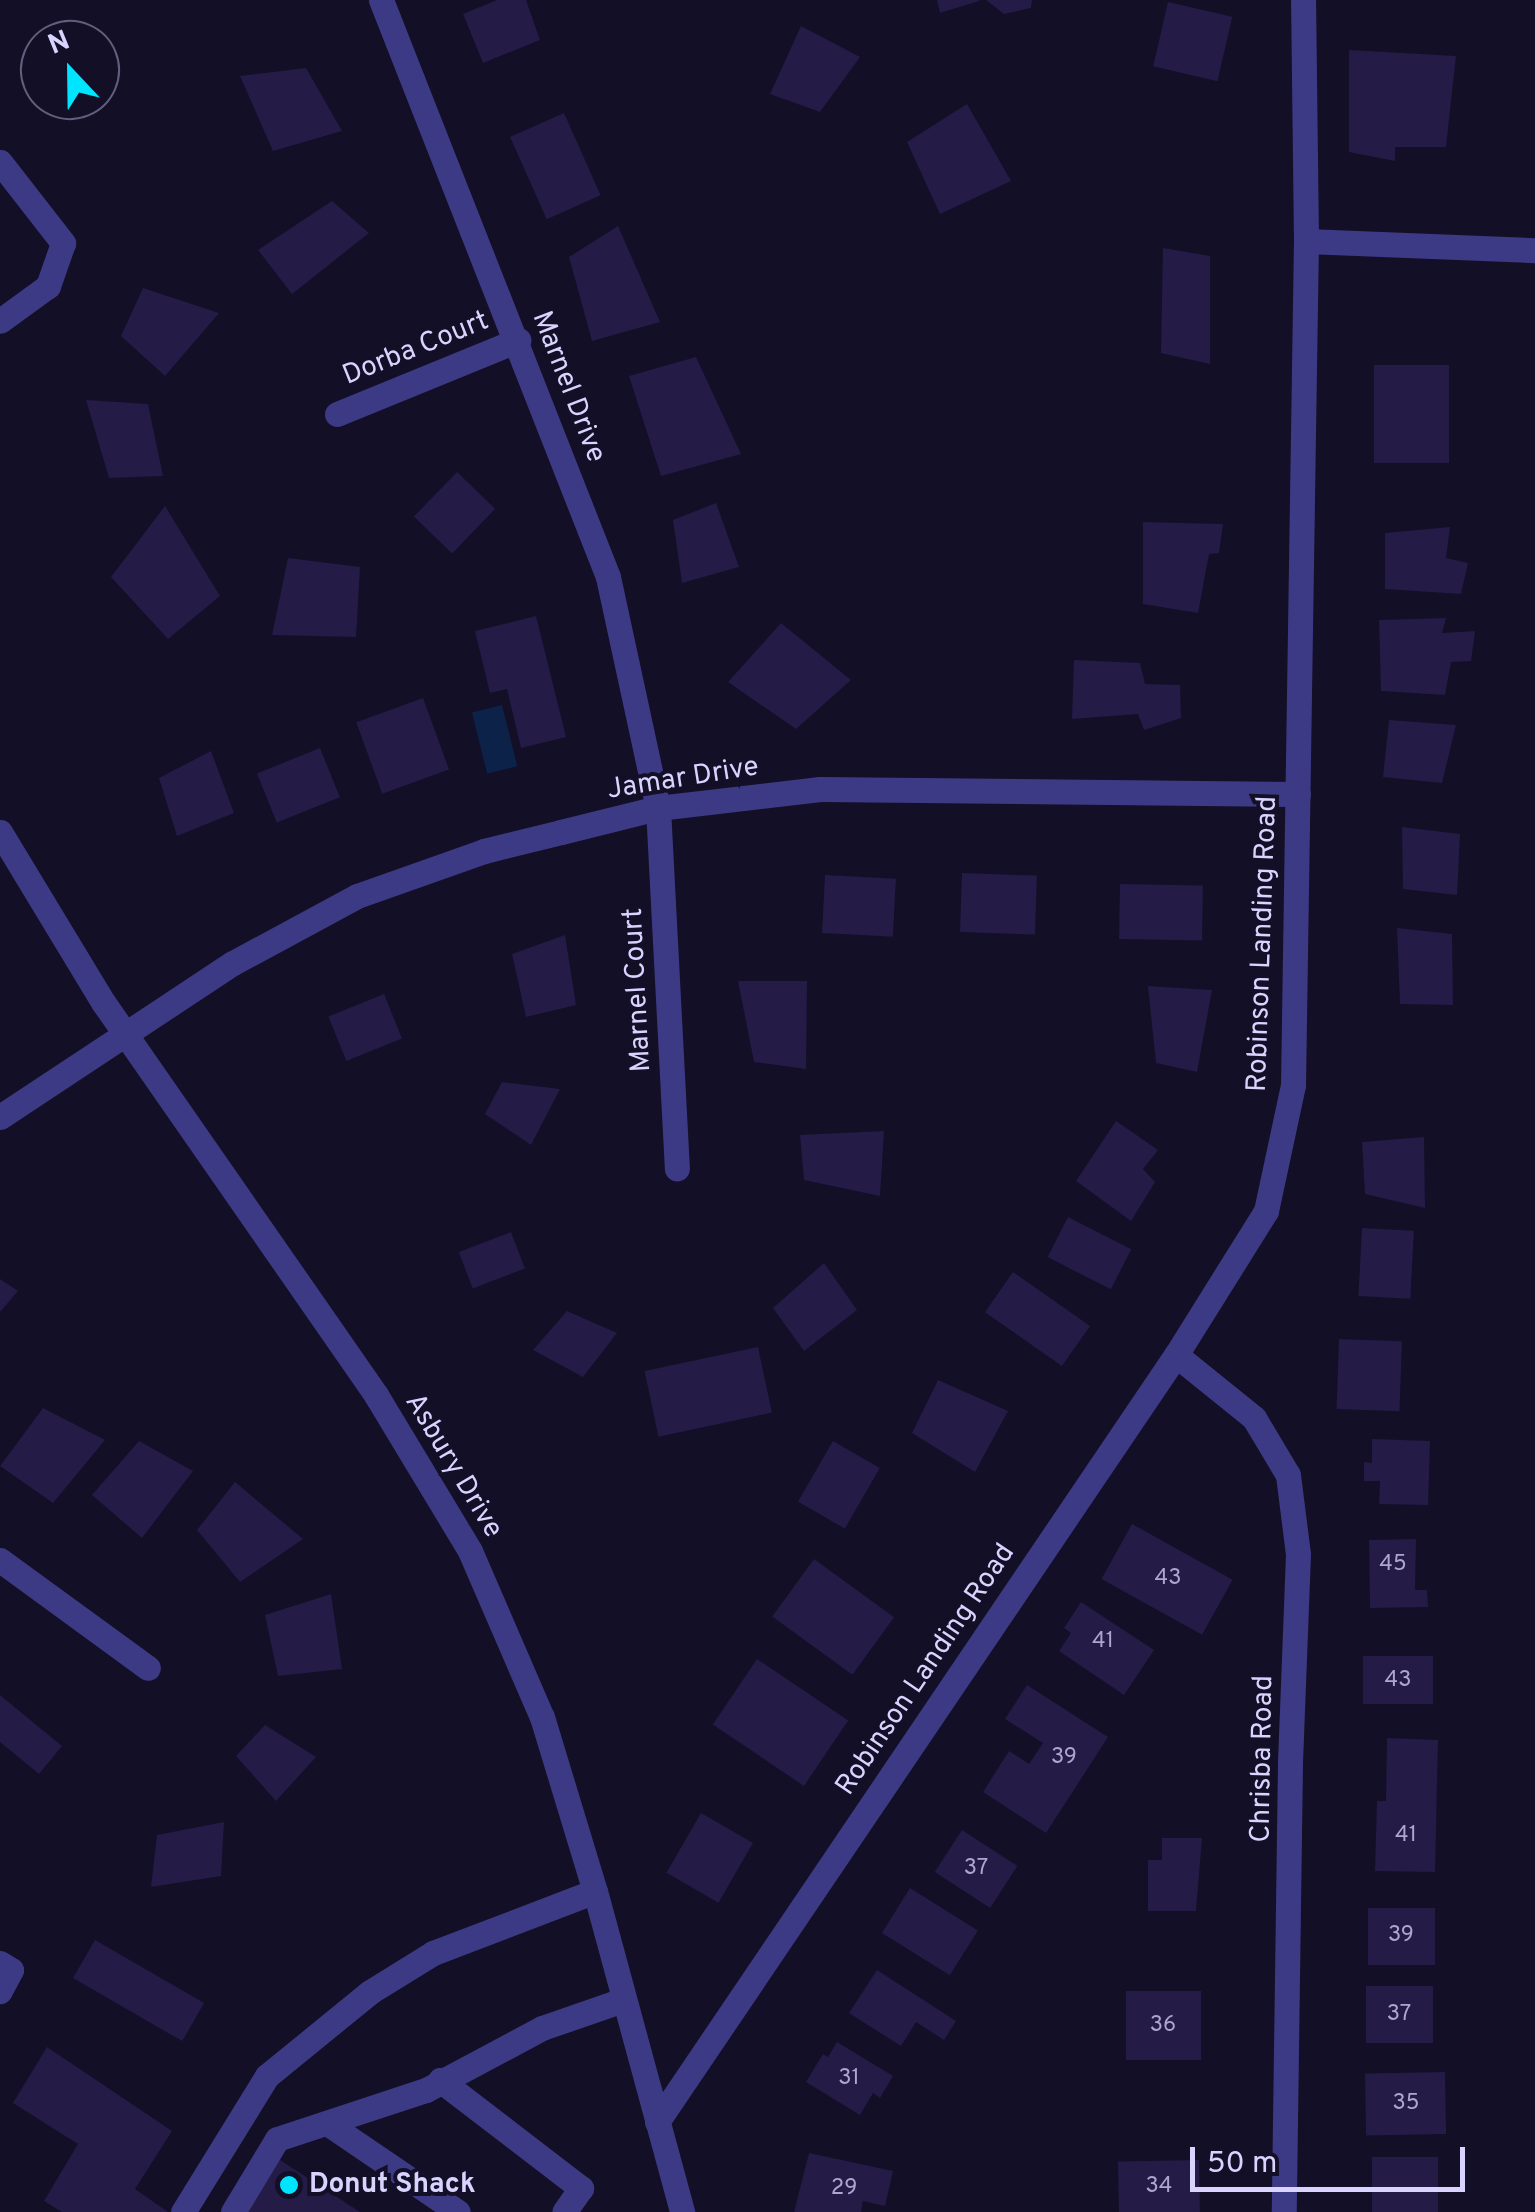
<!DOCTYPE html>
<style>
body{margin:0}
#map{position:relative;width:1535px;height:2212px;overflow:hidden;background:#130f26;font-family:Overpass,sans-serif}
div>[style]{position:absolute}
.water>*{inset:0;background:#0c2248;transform-origin:0 0}
.building>*{inset:0;background:#241b47;transform-origin:0 0}
.minor>*{height:25px;margin:-12.5px;padding:0 12.5px;transform-origin:12.5px;border-radius:12.5px;background:#3d3a85}
.dots>*{width:28px;height:28px;translate:-50% -50%;box-sizing:border-box;border:5px solid #130f26;border-radius:50%}
span{translate:-50% -50%;white-space:nowrap;text-align:center;line-height:1.15;-webkit-text-stroke:8px #130f26;paint-order:stroke}
.number-label{font-size:22px;color:#aca6d1}
.number-label span{-webkit-text-stroke-width:0}
.street-label{font-size:28px;color:#d9d4ff}
.poi-label{font-size:28px;color:#d9d4ff;font-weight:700}
.left{translate:0 -50%;text-align:left}
.north{position:absolute;left:20px;top:20px;width:100px;height:100px;box-sizing:border-box;background:#130f26;border:2px solid #625e7d;border-radius:50%;rotate:338deg;font-size:28px;font-weight:700;line-height:40px;text-align:center;color:#d9d4ff}
.north::after{content:'';display:block;margin:auto;width:35px;height:45px;background:#00e5ff;clip-path:polygon(50% 0,100% 100%,50% 72%,0 100%)}
.scale{position:absolute;left:1190px;top:2147px;width:275px;height:45px;box-sizing:border-box;border:5px solid #d9d4ff;border-top:0;padding-left:12px;font-size:30px;line-height:35px;white-space:nowrap;color:#d9d4ff;-webkit-text-stroke:8px #130f26;paint-order:stroke}
</style>
<div id="map">
<div class="water">
<i style="left:502px;top:705px;width:63px;height:31px;rotate:76deg"></i>
</div>
<div class="building">
<i style="clip-path:polygon(497px 0,526px 0,540px 40px,483px 63px,463px 14px)"></i>
<i style="clip-path:polygon(937px 0,979px 0,979px 1px,940px 13px)"></i>
<i style="clip-path:polygon(986px 0,1032px 0,1031px 8px,1004px 14px)"></i>
<i style="left:1168px;top:2px;width:66px;height:66px;rotate:13deg"></i>
<i style="clip-path:polygon(801px 26px,860px 57px,820px 112px,770px 94px)"></i>
<i style="clip-path:polygon(1349px 50px,1456px 56px,1446px 147px,1395px 147px,1395px 161px,1349px 152px)"></i>
<i style="clip-path:polygon(306px 68px,342px 131px,273px 151px,240px 76px)"></i>
<i style="clip-path:polygon(967px 104px,1011px 181px,940px 214px,907px 142px)"></i>
<i style="left:564px;top:113px;width:90px;height:59px;rotate:66deg"></i>
<i style="clip-path:polygon(332px 201px,369px 233px,292px 294px,258px 250px)"></i>
<i style="clip-path:polygon(618px 226px,660px 322px,592px 341px,569px 257px)"></i>
<i style="clip-path:polygon(1163px 248px,1210px 256px,1210px 364px,1161px 353px)"></i>
<i style="clip-path:polygon(143px 288px,219px 313px,165px 376px,121px 336px)"></i>
<i style="clip-path:polygon(696px 357px,741px 454px,661px 476px,629px 376px)"></i>
<i style="left:1374px;top:365px;width:75px;height:98px"></i>
<i style="clip-path:polygon(86px 400px,148px 404px,163px 476px,109px 478px)"></i>
<i style="left:457px;top:472px;width:53px;height:62px;rotate:44deg"></i>
<i style="clip-path:polygon(716px 503px,739px 567px,682px 583px,673px 520px)"></i>
<i style="clip-path:polygon(165px 506px,220px 596px,168px 639px,111px 577px)"></i>
<i style="clip-path:polygon(1143px 522px,1223px 524px,1219px 553px,1209px 554px,1198px 613px,1143px 604px)"></i>
<i style="clip-path:polygon(1450px 527px,1446px 558px,1468px 563px,1461px 594px,1385px 589px,1385px 533px)"></i>
<i style="clip-path:polygon(288px 558px,360px 567px,356px 637px,272px 635px)"></i>
<i style="clip-path:polygon(536px 616px,566px 737px,521px 748px,507px 689px,490px 693px,475px 631px)"></i>
<i style="clip-path:polygon(1446px 618px,1442px 633px,1475px 631px,1471px 661px,1451px 662px,1445px 695px,1381px 691px,1379px 620px)"></i>
<i style="clip-path:polygon(781px 623px,851px 680px,796px 729px,728px 682px)"></i>
<i style="clip-path:polygon(1074px 660px,1140px 663px,1145px 684px,1180px 685px,1181px 718px,1144px 730px,1138px 714px,1072px 719px)"></i>
<i style="left:423px;top:698px;width:76px;height:71px;rotate:70deg"></i>
<i style="clip-path:polygon(1389px 720px,1456px 725px,1442px 783px,1383px 777px)"></i>
<i style="left:320px;top:748px;width:53px;height:68px;rotate:68deg"></i>
<i style="clip-path:polygon(211px 751px,234px 813px,177px 836px,159px 778px)"></i>
<i style="clip-path:polygon(1402px 827px,1460px 834px,1457px 895px,1403px 889px)"></i>
<i style="left:962px;top:873px;width:75px;height:59px;rotate:2deg"></i>
<i style="left:825px;top:875px;width:71px;height:58px;rotate:3deg"></i>
<i style="left:1120px;top:884px;width:83px;height:55px;rotate:1deg"></i>
<i style="clip-path:polygon(1397px 928px,1452px 934px,1453px 1005px,1400px 1004px)"></i>
<i style="clip-path:polygon(565px 935px,576px 1005px,526px 1017px,512px 954px)"></i>
<i style="clip-path:polygon(738px 981px,807px 981px,806px 1069px,754px 1062px)"></i>
<i style="clip-path:polygon(1148px 986px,1212px 990px,1197px 1072px,1156px 1063px)"></i>
<i style="left:384px;top:994px;width:48px;height:60px;rotate:68deg"></i>
<i style="clip-path:polygon(502px 1082px,560px 1089px,531px 1145px,485px 1114px)"></i>
<i style="clip-path:polygon(1116px 1121px,1158px 1150px,1143px 1169px,1155px 1182px,1131px 1221px,1076px 1181px)"></i>
<i style="clip-path:polygon(884px 1131px,880px 1196px,804px 1180px,800px 1135px)"></i>
<i style="clip-path:polygon(1424px 1137px,1425px 1208px,1365px 1194px,1362px 1142px)"></i>
<i style="left:1068px;top:1217px;width:71px;height:45px;rotate:27deg"></i>
<i style="left:1362px;top:1228px;width:52px;height:68px;rotate:3deg"></i>
<i style="left:511px;top:1232px;width:39px;height:56px;rotate:69deg"></i>
<i style="clip-path:polygon(824px 1263px,857px 1310px,804px 1351px,773px 1308px)"></i>
<i style="left:1013px;top:1272px;width:94px;height:49px;rotate:35deg"></i>
<i style="clip-path:polygon(0 1279px,18px 1291px,0 1312px)"></i>
<i style="clip-path:polygon(567px 1311px,617px 1333px,583px 1377px,533px 1350px)"></i>
<i style="left:1339px;top:1339px;width:63px;height:70px;rotate:2deg"></i>
<i style="left:758px;top:1347px;width:67px;height:116px;rotate:78deg"></i>
<i style="clip-path:polygon(938px 1380px,1008px 1411px,975px 1472px,912px 1433px)"></i>
<i style="clip-path:polygon(43px 1408px,105px 1440px,53px 1503px,0 1466px)"></i>
<i style="clip-path:polygon(1372px 1439px,1430px 1441px,1428px 1505px,1379px 1504px,1380px 1481px,1364px 1481px,1364px 1462px,1372px 1463px)"></i>
<i style="clip-path:polygon(139px 1441px,193px 1471px,142px 1538px,92px 1495px)"></i>
<i style="left:833px;top:1441px;width:54px;height:70px;rotate:30deg"></i>
<i style="clip-path:polygon(235px 1482px,303px 1539px,240px 1582px,197px 1530px)"></i>
<i style="left:1132px;top:1524px;width:115px;height:63px;rotate:29deg"></i>
<i style="clip-path:polygon(1416px 1539px,1415px 1590px,1427px 1590px,1428px 1607px,1370px 1608px,1369px 1540px)"></i>
<i style="left:814px;top:1559px;width:99px;height:71px;rotate:36deg"></i>
<i style="clip-path:polygon(331px 1594px,342px 1669px,278px 1676px,265px 1615px)"></i>
<i style="clip-path:polygon(1081px 1602px,1154px 1650px,1124px 1695px,1059px 1651px,1071px 1633px,1064px 1628px)"></i>
<i style="left:1433px;top:1656px;width:48px;height:70px;rotate:90deg"></i>
<i style="left:757px;top:1659px;width:110px;height:79px;rotate:34deg"></i>
<i style="clip-path:polygon(1027px 1685px,1108px 1737px,1046px 1833px,983px 1792px,1009px 1751px,1029px 1764px,1043px 1743px,1005px 1719px)"></i>
<i style="clip-path:polygon(0 1695px,62px 1746px,39px 1774px,0 1742px)"></i>
<i style="clip-path:polygon(265px 1725px,316px 1757px,276px 1801px,236px 1756px)"></i>
<i style="clip-path:polygon(1387px 1738px,1438px 1740px,1435px 1872px,1375px 1871px,1377px 1801px,1386px 1801px)"></i>
<i style="left:701px;top:1813px;width:60px;height:69px;rotate:30deg"></i>
<i style="clip-path:polygon(224px 1822px,221px 1876px,151px 1887px,157px 1835px)"></i>
<i style="left:962px;top:1830px;width:66px;height:50px;rotate:33deg"></i>
<i style="clip-path:polygon(1162px 1838px,1202px 1838px,1196px 1911px,1148px 1911px,1148px 1860px,1162px 1860px)"></i>
<i style="left:910px;top:1888px;width:80px;height:53px;rotate:32deg"></i>
<i style="left:1368px;top:1908px;width:67px;height:57px"></i>
<i style="left:95px;top:1940px;width:126px;height:44px;rotate:30deg"></i>
<i style="clip-path:polygon(877px 1970px,956px 2021px,944px 2040px,916px 2022px,901px 2046px,849px 2013px)"></i>
<i style="left:1366px;top:1986px;width:67px;height:57px"></i>
<i style="left:1201px;top:1991px;width:69px;height:75px;rotate:90deg"></i>
<i style="clip-path:polygon(837px 2042px,893px 2076px,880px 2098px,873px 2093px,860px 2115px,806px 2082px,823px 2054px,828px 2057px)"></i>
<i style="clip-path:polygon(47px 2047px,172px 2131px,135px 2189px,168px 2212px,62px 2212px,44px 2201px,78px 2144px,13px 2103px)"></i>
<i style="left:1445px;top:2072px;width:62px;height:80px;rotate:89deg"></i>
<i style="clip-path:polygon(809px 2153px,893px 2171px,885px 2206px,863px 2201px,861px 2212px,794px 2212px)"></i>
<i style="left:1372px;top:2157px;width:66px;height:55px"></i>
<i style="clip-path:polygon(277px 2158px,360px 2212px,242px 2212px)"></i>
<i style="left:1199px;top:2160px;width:52px;height:81px;rotate:89deg"></i>
</div>
<div class="minor">
<i style="left:381px;top:0;width:620px;rotate:68.52deg"></i>
<i style="left:608px;top:577px;width:236px;rotate:77.8deg"></i>
<i style="left:658px;top:808px;width:361px;rotate:87deg"></i>
<i style="left:0;top:162px;width:103px;rotate:52.1deg"></i>
<i style="left:63px;top:243px;width:46px;rotate:109.2deg"></i>
<i style="left:48px;top:286px;width:59px;rotate:143.9deg"></i>
<i style="left:1306px;top:241px;width:229px;rotate:2.3deg"></i>
<i style="left:337px;top:414px;width:196px;rotate:-22.2deg"></i>
<i style="left:0;top:832px;width:199px;rotate:58.8deg"></i>
<i style="left:103px;top:1002px;width:479px;rotate:55.2deg"></i>
<i style="left:376px;top:1395px;width:182px;rotate:58.9deg"></i>
<i style="left:470px;top:1551px;width:181px;rotate:66.6deg"></i>
<i style="left:542px;top:1717px;width:182px;rotate:73.1deg"></i>
<i style="left:595px;top:1891px;width:333px;rotate:74.8deg"></i>
<i style="left:0;top:1117px;width:279px;rotate:-33.5deg"></i>
<i style="left:233px;top:963px;width:141px;rotate:-28.4deg"></i>
<i style="left:357px;top:896px;width:135px;rotate:-19.5deg"></i>
<i style="left:484px;top:851px;width:79px;rotate:-13.9deg"></i>
<i style="left:561px;top:832px;width:100px;rotate:-13.9deg"></i>
<i style="left:658px;top:808px;width:163px;rotate:-6.7deg"></i>
<i style="left:820px;top:789px;width:478px;rotate:0.6deg"></i>
<i style="left:1176px;top:1355px;width:100px;rotate:38.9deg"></i>
<i style="left:1254px;top:1418px;width:66px;rotate:59.2deg"></i>
<i style="left:1288px;top:1475px;width:80px;rotate:82.8deg"></i>
<i style="left:1298px;top:1554px;width:209px;rotate:92.2deg"></i>
<i style="left:1290px;top:1763px;width:449px;rotate:90.8deg"></i>
<i style="left:0;top:1560px;width:183px;rotate:36.1deg"></i>
<i style="left:0;top:1963px;width:13px;rotate:32deg"></i>
<i style="left:11px;top:1970px;width:24px;rotate:118deg"></i>
<i style="left:440px;top:2080px;width:178px;rotate:37.5deg"></i>
<i style="left:581px;top:2188px;width:29px;rotate:125deg"></i>
<i style="left:657px;top:2122px;width:926px;rotate:-55.92deg"></i>
<i style="left:1176px;top:1355px;width:170px;rotate:-58deg"></i>
<i style="left:1266px;top:1211px;width:129px;rotate:-77.9deg"></i>
<i style="left:1293px;top:1085px;width:844px;rotate:-89.12deg"></i>
<i style="left:1306px;top:241px;width:241px;rotate:-90.7deg"></i>
<i style="left:327px;top:2123px;width:158px;rotate:34.2deg"></i>
<i style="left:183px;top:2212px;width:160px;rotate:-58.3deg"></i>
<i style="left:267px;top:2076px;width:133px;rotate:-39.2deg"></i>
<i style="left:370px;top:1992px;width:74px;rotate:-31.8deg"></i>
<i style="left:433px;top:1953px;width:173px;rotate:-20.9deg"></i>
<i style="left:233px;top:2212px;width:85px;rotate:-58.9deg"></i>
<i style="left:277px;top:2139px;width:157px;rotate:-18.2deg"></i>
<i style="left:426px;top:2090px;width:132px;rotate:-28.1deg"></i>
<i style="left:542px;top:2028px;width:86px;rotate:-19.1deg"></i>
</div>
<div class="dots">
<i style="left:289px;top:2185px;background:#00e5ff"></i>
</div>
<div class="number-label">
<span style="left:1393px;top:1565px">45</span>
<span style="left:1168px;top:1579px">43</span>
<span style="left:1103px;top:1642px">41</span>
<span style="left:1398px;top:1681px">43</span>
<span style="left:1064px;top:1758px">39</span>
<span style="left:1406px;top:1836px">41</span>
<span style="left:976px;top:1869px">37</span>
<span style="left:1401px;top:1936px">39</span>
<span style="left:1399px;top:2015px">37</span>
<span style="left:1163px;top:2026px">36</span>
<span style="left:849px;top:2079px">31</span>
<span style="left:1406px;top:2104px">35</span>
<span style="left:1159px;top:2187px">34</span>
<span style="left:844px;top:2189px">29</span>
</div>
<div class="street-label">
<span style="left:416px;top:349px;rotate:-22deg">Dorba Court</span>
<span style="left:568px;top:387px;rotate:69deg">Marnel Drive</span>
<span style="left:683px;top:779px;rotate:-9deg">Jamar Drive</span>
<span style="left:1263px;top:944px;rotate:-88deg">Robinson Landing Road</span>
<span style="left:638px;top:990px;rotate:-93deg">Marnel Court</span>
<span style="left:453px;top:1466px;rotate:59deg">Asbury Drive</span>
<span style="left:926px;top:1670px;rotate:-56deg">Robinson Landing Road</span>
<span style="left:1263px;top:1759px;rotate:-89deg">Chrisba Road</span>
</div>
<div class="poi-label">
<span class="left" style="left:309px;top:2185px">Donut Shack</span>
</div>
<div class="north">N</div>
<div class="scale">50 m</div>
</div>
